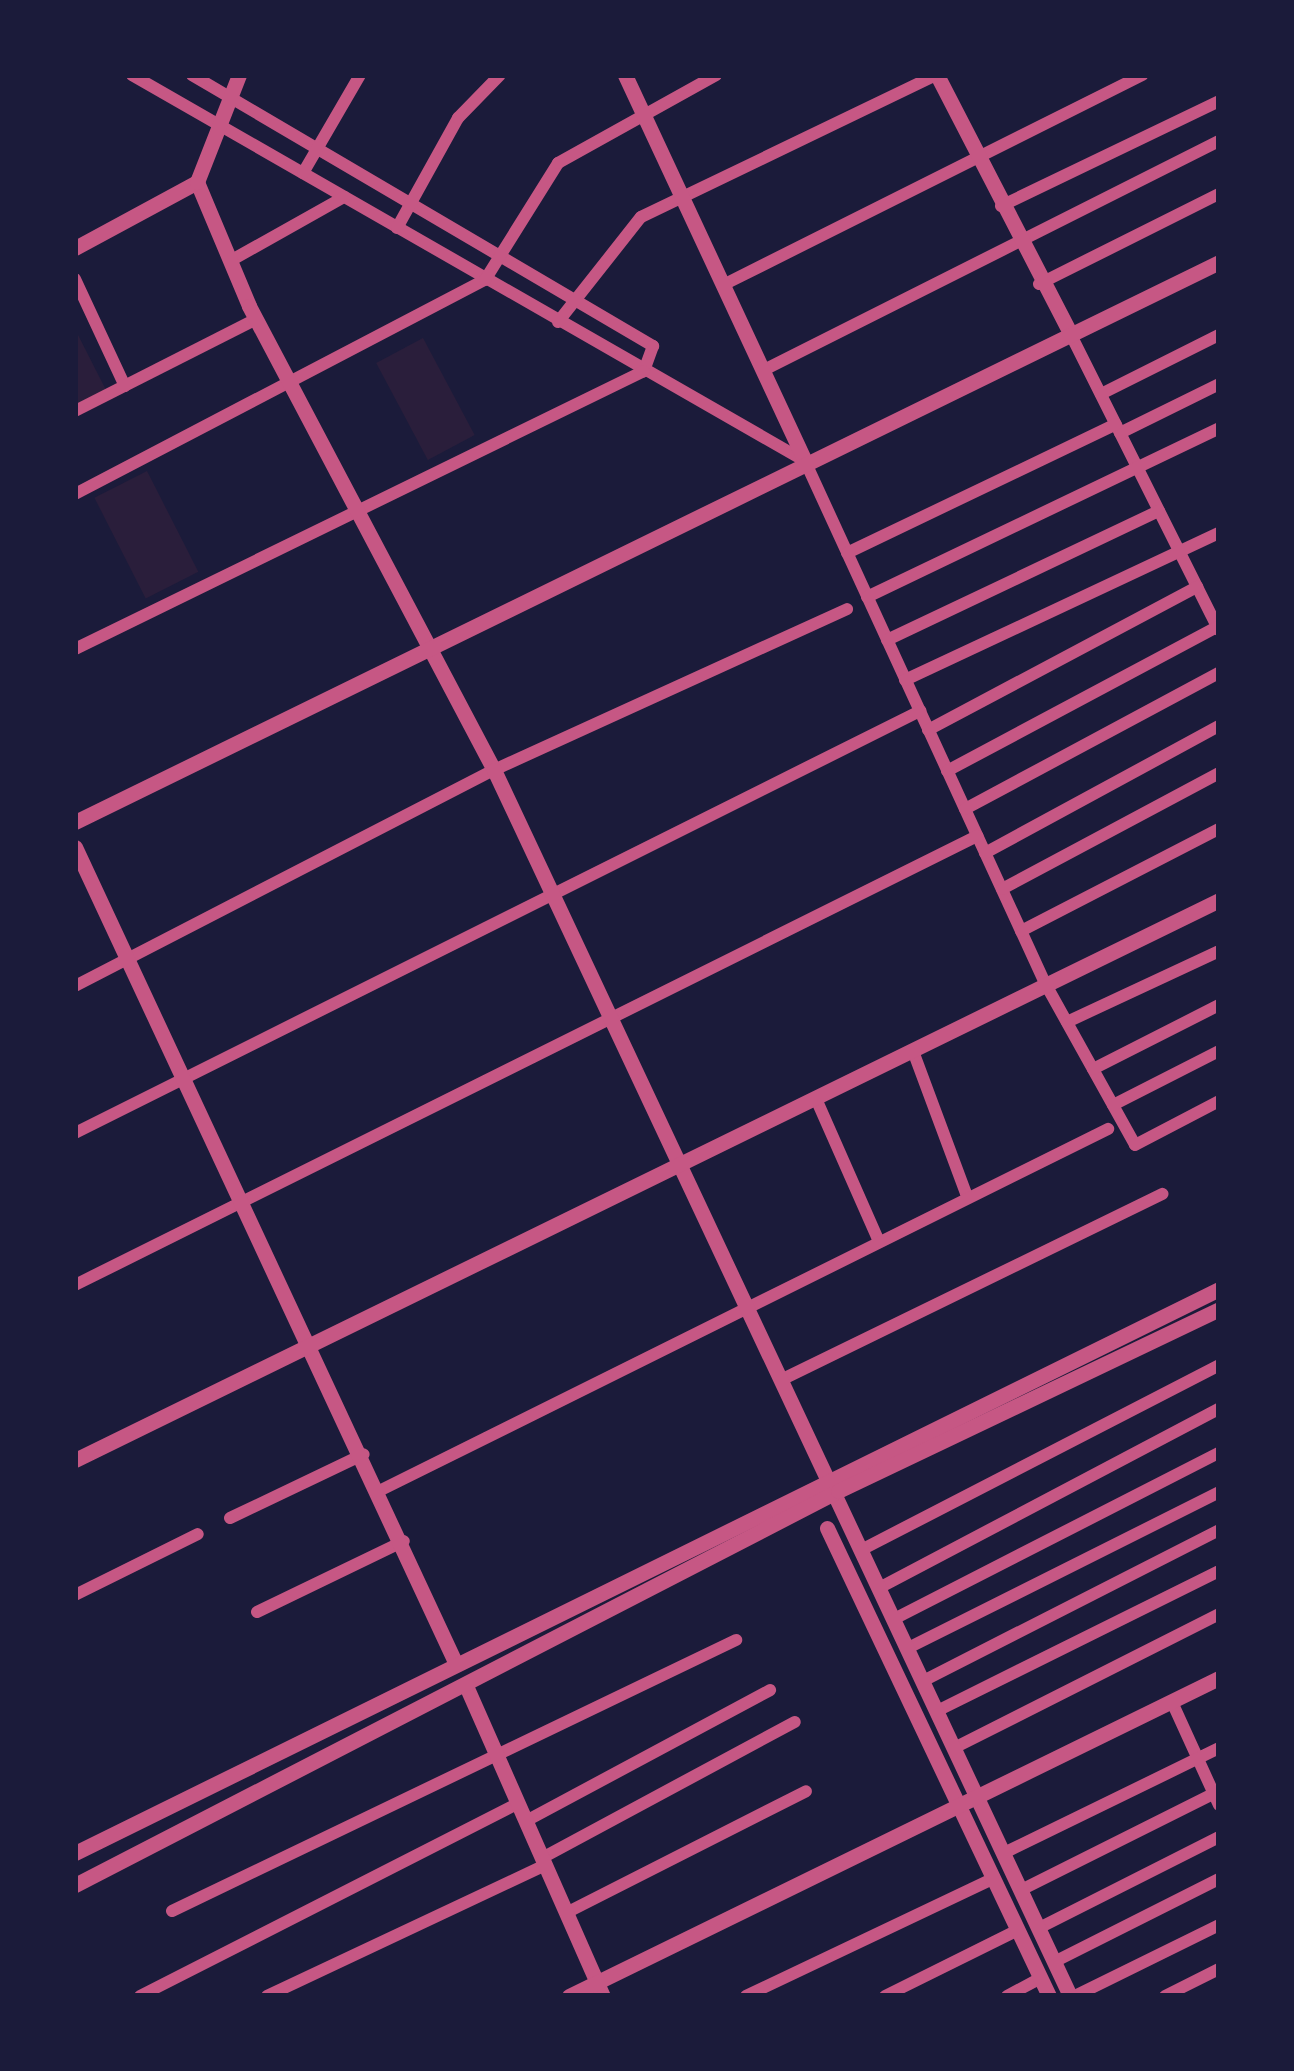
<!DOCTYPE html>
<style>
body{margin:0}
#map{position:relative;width:1294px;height:2071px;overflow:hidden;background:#1b1b3a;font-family:"Fira Sans",sans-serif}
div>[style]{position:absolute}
.green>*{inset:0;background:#2a1e3b;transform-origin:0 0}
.minor>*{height:12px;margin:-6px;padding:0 6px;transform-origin:6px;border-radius:6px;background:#c65784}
.tertiary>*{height:15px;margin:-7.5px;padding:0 7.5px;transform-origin:7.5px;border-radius:7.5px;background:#c65784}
span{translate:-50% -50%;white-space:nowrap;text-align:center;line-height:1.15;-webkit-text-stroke:9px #1b1b3a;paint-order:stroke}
.frame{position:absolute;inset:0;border:78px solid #1b1b3a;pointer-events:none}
</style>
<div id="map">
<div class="green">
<i style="clip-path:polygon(75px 329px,106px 390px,75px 405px)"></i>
<i style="left:423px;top:338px;width:110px;height:53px;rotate:62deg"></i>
<i style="left:147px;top:471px;width:113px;height:59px;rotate:63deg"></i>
</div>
<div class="minor">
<i style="left:132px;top:75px;width:776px;rotate:29.84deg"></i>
<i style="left:805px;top:461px;width:575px;rotate:65.31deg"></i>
<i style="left:1045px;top:983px;width:185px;rotate:60.9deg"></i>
<i style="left:1135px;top:1145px;width:95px;rotate:-27.6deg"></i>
<i style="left:192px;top:75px;width:535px;rotate:30.45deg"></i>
<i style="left:653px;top:346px;width:27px;rotate:110deg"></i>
<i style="left:303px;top:173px;width:113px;rotate:-59.8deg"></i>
<i style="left:1001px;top:206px;width:242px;rotate:-25.7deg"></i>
<i style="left:397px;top:228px;width:126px;rotate:-61deg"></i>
<i style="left:458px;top:118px;width:60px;rotate:-45.7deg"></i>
<i style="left:230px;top:261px;width:131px;rotate:-29.3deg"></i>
<i style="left:75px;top:279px;width:118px;rotate:65deg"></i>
<i style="left:1039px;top:284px;width:201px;rotate:-26.6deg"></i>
<i style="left:723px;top:285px;width:469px;rotate:-26.6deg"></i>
<i style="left:558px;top:322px;width:134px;rotate:-51.7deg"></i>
<i style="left:641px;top:217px;width:327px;rotate:-25.7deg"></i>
<i style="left:1071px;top:335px;width:330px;rotate:63.4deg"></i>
<i style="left:764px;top:370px;width:509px;rotate:-26.72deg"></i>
<i style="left:1101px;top:394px;width:132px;rotate:-26.6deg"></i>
<i style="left:75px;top:411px;width:203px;rotate:-26.9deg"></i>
<i style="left:1120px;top:433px;width:110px;rotate:-26.3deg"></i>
<i style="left:75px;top:494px;width:462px;rotate:-27.6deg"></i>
<i style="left:485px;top:280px;width:138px;rotate:-58deg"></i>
<i style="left:558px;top:163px;width:181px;rotate:-29.1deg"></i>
<i style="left:847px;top:553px;width:298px;rotate:-25.6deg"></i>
<i style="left:867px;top:597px;width:390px;rotate:-25.6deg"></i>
<i style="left:887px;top:640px;width:301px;rotate:-25.4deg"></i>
<i style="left:75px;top:649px;width:633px;rotate:-26.04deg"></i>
<i style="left:905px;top:680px;width:347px;rotate:-25.1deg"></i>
<i style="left:928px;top:730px;width:305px;rotate:-28deg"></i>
<i style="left:947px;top:771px;width:308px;rotate:-28.1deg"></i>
<i style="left:965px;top:809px;width:288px;rotate:-28.2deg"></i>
<i style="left:985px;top:853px;width:266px;rotate:-28.5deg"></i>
<i style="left:1002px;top:889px;width:246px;rotate:-28.1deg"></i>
<i style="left:1021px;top:931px;width:223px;rotate:-27.3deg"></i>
<i style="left:75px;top:986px;width:471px;rotate:-27.3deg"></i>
<i style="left:494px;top:770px;width:388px;rotate:-24.5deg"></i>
<i style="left:1067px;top:1022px;width:168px;rotate:-25deg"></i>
<i style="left:913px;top:1051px;width:155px;rotate:69.6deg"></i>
<i style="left:1093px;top:1069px;width:141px;rotate:-26.9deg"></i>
<i style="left:817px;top:1101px;width:151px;rotate:66.2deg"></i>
<i style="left:1113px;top:1105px;width:119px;rotate:-27deg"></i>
<i style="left:75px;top:1133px;width:945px;rotate:-26.54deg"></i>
<i style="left:75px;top:1285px;width:1008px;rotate:-26.46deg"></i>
<i style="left:785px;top:1378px;width:420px;rotate:-26deg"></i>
<i style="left:381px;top:1490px;width:812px;rotate:-26.41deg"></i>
<i style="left:230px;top:1518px;width:148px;rotate:-25.5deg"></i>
<i style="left:863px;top:1549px;width:401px;rotate:-27.3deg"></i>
<i style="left:879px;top:1588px;width:384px;rotate:-27.8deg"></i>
<i style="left:75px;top:1595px;width:137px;rotate:-26.4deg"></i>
<i style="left:257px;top:1612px;width:163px;rotate:-25.8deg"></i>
<i style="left:894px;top:1619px;width:365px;rotate:-27.1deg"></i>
<i style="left:908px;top:1648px;width:348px;rotate:-26.6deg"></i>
<i style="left:923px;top:1681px;width:332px;rotate:-27deg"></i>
<i style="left:1172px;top:1702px;width:113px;rotate:65.5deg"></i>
<i style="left:939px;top:1710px;width:313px;rotate:-26.4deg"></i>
<i style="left:954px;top:1748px;width:297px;rotate:-26.8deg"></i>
<i style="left:526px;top:1821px;width:277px;rotate:-28.2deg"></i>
<i style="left:1004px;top:1853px;width:239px;rotate:-26deg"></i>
<i style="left:542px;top:1858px;width:287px;rotate:-28.3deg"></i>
<i style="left:1021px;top:1890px;width:221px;rotate:-26.6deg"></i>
<i style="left:172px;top:1911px;width:626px;rotate:-25.66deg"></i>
<i style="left:566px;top:1913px;width:269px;rotate:-26.9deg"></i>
<i style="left:1039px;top:1928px;width:202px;rotate:-26.8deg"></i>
<i style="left:1056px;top:1961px;width:182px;rotate:-26.7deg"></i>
<i style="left:140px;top:1996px;width:424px;rotate:-27deg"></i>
<i style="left:267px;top:1996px;width:307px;rotate:-25.2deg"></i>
<i style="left:746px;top:1996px;width:275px;rotate:-25.4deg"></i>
<i style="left:885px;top:1996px;width:148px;rotate:-26.4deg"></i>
<i style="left:1007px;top:1996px;width:38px;rotate:-28deg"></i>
<i style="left:1075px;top:1996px;width:161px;rotate:-26.2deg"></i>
<i style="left:1165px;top:1996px;width:60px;rotate:-26.6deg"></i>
</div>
<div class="tertiary">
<i style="left:625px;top:75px;width:426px;rotate:65deg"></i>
<i style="left:937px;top:75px;width:292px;rotate:62.7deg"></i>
<i style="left:197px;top:182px;width:134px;rotate:67.2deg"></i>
<i style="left:249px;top:306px;width:525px;rotate:62.17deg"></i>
<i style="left:494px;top:770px;width:1355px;rotate:64.83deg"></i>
<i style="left:75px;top:248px;width:139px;rotate:-28.4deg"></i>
<i style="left:197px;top:182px;width:115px;rotate:-68.6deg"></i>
<i style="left:75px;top:822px;width:1274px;rotate:-26.08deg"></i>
<i style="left:75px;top:847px;width:901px;rotate:65deg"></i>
<i style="left:75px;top:1460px;width:1274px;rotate:-26.08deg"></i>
<i style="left:827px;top:1528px;width:518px;rotate:64.62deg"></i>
<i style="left:467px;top:1688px;width:337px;rotate:66.2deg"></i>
<i style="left:75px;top:1853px;width:1275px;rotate:-26.24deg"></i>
<i style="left:75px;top:1885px;width:859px;rotate:-27.31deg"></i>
<i style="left:838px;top:1491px;width:422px;rotate:-25.5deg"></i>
<i style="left:569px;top:1996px;width:724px;rotate:-26.07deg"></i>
</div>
<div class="frame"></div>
</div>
